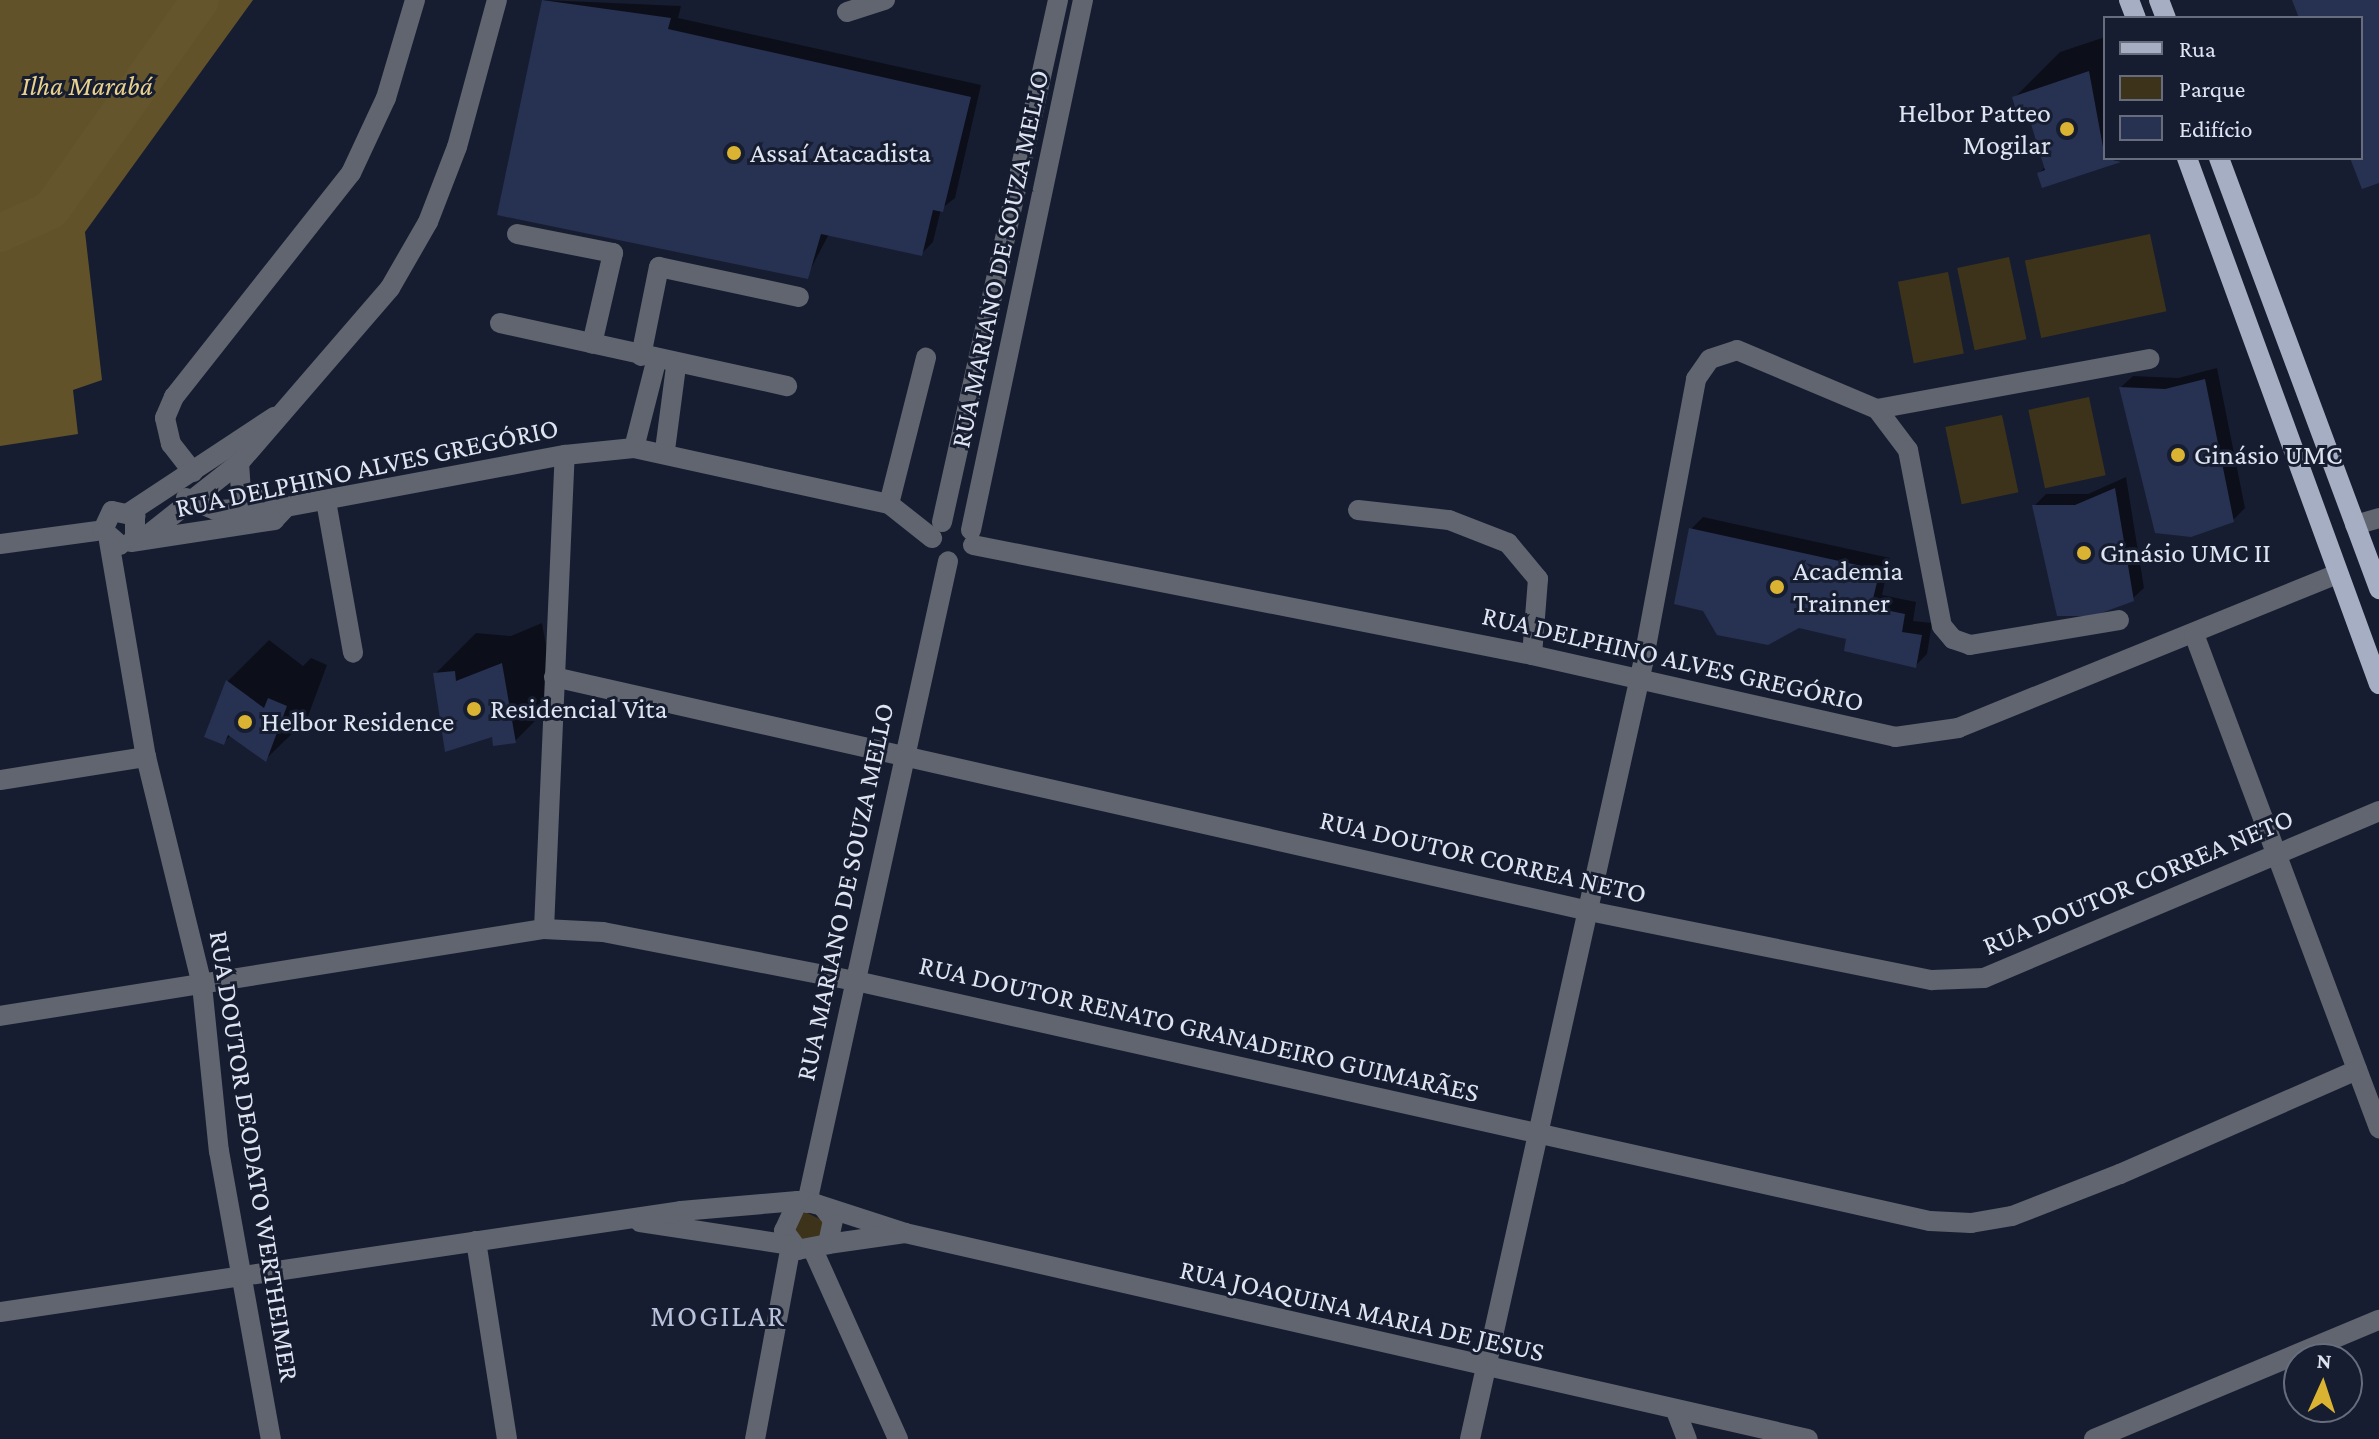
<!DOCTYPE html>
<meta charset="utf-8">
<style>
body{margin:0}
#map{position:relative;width:2379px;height:1439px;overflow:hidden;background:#171d30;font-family:"Crimson Pro",serif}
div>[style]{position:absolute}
.green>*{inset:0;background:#3c331a;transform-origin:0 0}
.forest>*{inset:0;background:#61522a}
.shadow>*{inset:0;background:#0007}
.river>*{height:38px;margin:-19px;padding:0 19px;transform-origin:19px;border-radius:19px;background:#64552d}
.building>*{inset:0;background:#273152}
.minor>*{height:20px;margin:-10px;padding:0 10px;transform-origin:10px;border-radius:10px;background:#61656f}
.major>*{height:20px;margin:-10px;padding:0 10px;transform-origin:10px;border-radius:10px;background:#a6aec3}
.dots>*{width:22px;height:22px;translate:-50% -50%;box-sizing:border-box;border:4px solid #171d30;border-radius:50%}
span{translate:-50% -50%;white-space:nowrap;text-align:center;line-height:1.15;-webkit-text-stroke:6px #171d30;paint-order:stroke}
.park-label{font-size:28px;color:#ead28d;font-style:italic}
.poi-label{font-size:28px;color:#dfe4f1}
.right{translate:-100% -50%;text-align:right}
.left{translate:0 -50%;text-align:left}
.street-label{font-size:28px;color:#dfe4f1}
.neighbourhood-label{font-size:30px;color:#b8c2db;letter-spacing:2px}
.legend{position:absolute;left:2103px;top:16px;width:260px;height:144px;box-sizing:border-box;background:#171d30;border:2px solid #676d7d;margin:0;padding:10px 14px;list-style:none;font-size:24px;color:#dfe4f1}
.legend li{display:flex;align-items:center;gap:16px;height:40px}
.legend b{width:40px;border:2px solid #676d7d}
.north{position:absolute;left:2283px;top:1343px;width:80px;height:80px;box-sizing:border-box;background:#171d30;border:2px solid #676d7d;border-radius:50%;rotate:3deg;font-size:22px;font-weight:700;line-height:32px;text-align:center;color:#dfe4f1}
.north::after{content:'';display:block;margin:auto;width:28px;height:36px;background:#dab333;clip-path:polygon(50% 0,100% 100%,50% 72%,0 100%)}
</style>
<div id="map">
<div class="green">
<i style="left:2150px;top:234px;width:79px;height:128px;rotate:78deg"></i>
<i style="left:2009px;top:257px;width:84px;height:53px;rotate:78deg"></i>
<i style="left:1948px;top:272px;width:83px;height:51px;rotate:79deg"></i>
<i style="left:2089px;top:397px;width:80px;height:62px;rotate:78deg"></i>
<i style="left:2002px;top:415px;width:79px;height:58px;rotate:78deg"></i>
<i style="clip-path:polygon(803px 1211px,826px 1222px,819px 1241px,798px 1239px,793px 1223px)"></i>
</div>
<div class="forest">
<i style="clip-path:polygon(0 0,253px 0,85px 232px,102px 380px,73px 390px,78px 434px,0 446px)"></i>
</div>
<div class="shadow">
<i style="clip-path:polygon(544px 0,681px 6px,678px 18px,981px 85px,955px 198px,941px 209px,933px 242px,921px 254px,829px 234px,807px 276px,499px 214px)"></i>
<i style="clip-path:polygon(2105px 37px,2105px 158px,2123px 158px,2043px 186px,2039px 173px,2046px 166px,2029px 111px,2014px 98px,2060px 52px)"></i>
<i style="clip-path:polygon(2217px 368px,2245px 508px,2233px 520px,2121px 387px,2133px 376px,2178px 378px)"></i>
<i style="clip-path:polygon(2126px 477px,2144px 588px,2132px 599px,2034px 506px,2046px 494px,2088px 494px)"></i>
<i style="clip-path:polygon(1703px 517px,1890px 558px,1882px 595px,1916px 602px,1913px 621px,1932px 623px,1927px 654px,1915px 666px,1849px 638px,1691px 529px)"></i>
<i style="clip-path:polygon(542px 623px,556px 700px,515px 741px,494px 734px,435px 674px,476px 633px,511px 636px)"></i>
<i style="clip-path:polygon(269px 640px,303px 666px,311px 658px,327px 665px,307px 719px,266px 759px,231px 735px,223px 743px,206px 736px,228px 681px)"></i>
</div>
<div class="river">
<i style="left:0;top:233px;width:56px;rotate:-24.3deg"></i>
<i style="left:51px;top:210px;width:257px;rotate:-54.6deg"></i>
</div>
<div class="building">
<i style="clip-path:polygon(542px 0,671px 18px,668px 29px,971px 97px,943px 212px,933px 210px,922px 256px,821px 234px,808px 279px,497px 215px)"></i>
<i style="clip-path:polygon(2292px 0,2379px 0,2379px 183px,2362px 189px,2350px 158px,2361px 158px,2361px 18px,2299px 18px)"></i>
<i style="clip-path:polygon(2089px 71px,2105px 158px,2121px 162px,2042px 188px,2037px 173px,2045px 170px,2028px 114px,2018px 117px,2012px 97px)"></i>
<i style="clip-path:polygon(2205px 379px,2234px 522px,2191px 537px,2155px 533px,2119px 387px,2165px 389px)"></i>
<i style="clip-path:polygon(2115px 488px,2134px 601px,2093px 616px,2057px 616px,2032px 505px,2075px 505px)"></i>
<i style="clip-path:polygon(1689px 528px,1880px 570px,1871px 607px,1905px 614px,1902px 632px,1922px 635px,1916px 668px,1844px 651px,1846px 639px,1799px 628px,1768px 645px,1717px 635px,1703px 611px,1674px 604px)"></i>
<i style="clip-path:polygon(502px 663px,516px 743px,493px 746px,492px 737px,445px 752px,433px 673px,455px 671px,456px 681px)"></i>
<i style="clip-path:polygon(226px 680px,264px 708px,268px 698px,287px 706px,266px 762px,228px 735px,224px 745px,204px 737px)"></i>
</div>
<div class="minor">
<i style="left:847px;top:12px;width:40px;rotate:-18deg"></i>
<i style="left:517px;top:234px;width:98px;rotate:11.2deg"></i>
<i style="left:613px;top:253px;width:93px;rotate:103deg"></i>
<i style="left:500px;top:323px;width:294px;rotate:12.4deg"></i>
<i style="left:641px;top:356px;width:91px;rotate:-78.6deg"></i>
<i style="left:659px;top:267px;width:143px;rotate:12.1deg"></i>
<i style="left:1877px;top:409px;width:51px;rotate:52.9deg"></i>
<i style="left:1908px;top:450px;width:179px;rotate:79.1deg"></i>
<i style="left:1942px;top:626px;width:17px;rotate:50deg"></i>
<i style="left:1953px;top:639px;width:18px;rotate:19deg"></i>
<i style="left:1970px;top:645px;width:151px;rotate:-9.5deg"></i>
<i style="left:634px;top:448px;width:93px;rotate:-75.7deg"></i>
<i style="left:665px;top:450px;width:84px;rotate:-82.5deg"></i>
<i style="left:239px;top:463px;width:29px;rotate:86deg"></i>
<i style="left:241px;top:492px;width:30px;rotate:24deg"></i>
<i style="left:193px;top:472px;width:36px;rotate:-128deg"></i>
<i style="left:171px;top:444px;width:27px;rotate:-103deg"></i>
<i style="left:165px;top:418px;width:23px;rotate:-67deg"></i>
<i style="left:174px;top:397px;width:285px;rotate:-51.7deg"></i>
<i style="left:351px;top:173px;width:83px;rotate:-65deg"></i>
<i style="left:386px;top:98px;width:102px;rotate:-73.5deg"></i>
<i style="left:186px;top:498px;width:31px;rotate:22deg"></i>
<i style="left:215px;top:510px;width:71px;rotate:-2.4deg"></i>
<i style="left:326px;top:501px;width:154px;rotate:79.9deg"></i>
<i style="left:889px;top:504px;width:151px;rotate:-75.8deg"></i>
<i style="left:1358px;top:510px;width:92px;rotate:6.3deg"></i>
<i style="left:1449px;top:520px;width:63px;rotate:21.3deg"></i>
<i style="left:1508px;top:543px;width:47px;rotate:50.2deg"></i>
<i style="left:1538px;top:579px;width:76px;rotate:94.5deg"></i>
<i style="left:130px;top:512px;width:173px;rotate:-33.4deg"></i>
<i style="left:942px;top:522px;width:535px;rotate:-77.47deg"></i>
<i style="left:2355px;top:525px;width:25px;rotate:-16deg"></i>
<i style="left:971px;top:530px;width:542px;rotate:-78.07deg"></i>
<i style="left:149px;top:534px;width:115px;rotate:-38.3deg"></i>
<i style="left:239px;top:463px;width:231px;rotate:-49.2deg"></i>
<i style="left:390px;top:288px;width:76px;rotate:-60.1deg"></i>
<i style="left:428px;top:222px;width:80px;rotate:-68.9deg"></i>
<i style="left:457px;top:147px;width:152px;rotate:-74.8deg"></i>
<i style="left:109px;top:541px;width:219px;rotate:80.3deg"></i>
<i style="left:146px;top:757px;width:235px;rotate:76.2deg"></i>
<i style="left:202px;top:985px;width:167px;rotate:84.2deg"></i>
<i style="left:219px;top:1151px;width:293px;rotate:79.8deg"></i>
<i style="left:131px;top:542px;width:145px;rotate:-8.7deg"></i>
<i style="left:274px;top:520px;width:18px;rotate:-47deg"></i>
<i style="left:286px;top:507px;width:284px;rotate:-10.6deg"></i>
<i style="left:565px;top:455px;width:69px;rotate:-5.8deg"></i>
<i style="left:634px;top:448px;width:261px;rotate:12.4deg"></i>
<i style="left:889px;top:504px;width:55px;rotate:38.3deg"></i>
<i style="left:0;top:544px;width:104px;rotate:-7.7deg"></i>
<i style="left:120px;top:545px;width:23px;rotate:-139deg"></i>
<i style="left:103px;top:530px;width:21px;rotate:-65deg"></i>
<i style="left:112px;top:511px;width:24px;rotate:12deg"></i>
<i style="left:135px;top:516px;width:22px;rotate:90deg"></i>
<i style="left:973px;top:545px;width:570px;rotate:11.13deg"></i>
<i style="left:1532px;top:655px;width:372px;rotate:12.7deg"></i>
<i style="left:1895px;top:737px;width:64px;rotate:-8.1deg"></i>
<i style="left:1958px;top:728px;width:410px;rotate:-22.1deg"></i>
<i style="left:2194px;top:634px;width:528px;rotate:69.47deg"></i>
<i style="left:554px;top:677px;width:1061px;rotate:12.74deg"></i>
<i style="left:1589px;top:911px;width:350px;rotate:11.4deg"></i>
<i style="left:1932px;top:980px;width:52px;rotate:-2.2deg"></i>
<i style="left:1984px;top:978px;width:429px;rotate:-22.9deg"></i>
<i style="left:0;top:780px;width:148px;rotate:-9deg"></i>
<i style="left:544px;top:929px;width:474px;rotate:-87.5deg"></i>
<i style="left:0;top:1016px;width:551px;rotate:-9.09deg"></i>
<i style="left:544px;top:929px;width:59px;rotate:2.9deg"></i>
<i style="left:603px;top:932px;width:258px;rotate:11deg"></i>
<i style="left:856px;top:981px;width:1100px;rotate:12.6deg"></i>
<i style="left:1930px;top:1221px;width:41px;rotate:2.8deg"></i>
<i style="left:1971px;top:1223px;width:42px;rotate:-9.7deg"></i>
<i style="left:2012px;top:1216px;width:116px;rotate:-21.3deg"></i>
<i style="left:2120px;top:1174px;width:259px;rotate:-23.7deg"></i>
<i style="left:807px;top:1203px;width:657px;rotate:-77.61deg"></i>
<i style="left:823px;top:1207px;width:16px;rotate:52deg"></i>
<i style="left:833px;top:1220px;width:25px;rotate:102deg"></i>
<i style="left:828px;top:1244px;width:31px;rotate:169deg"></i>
<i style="left:798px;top:1250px;width:24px;rotate:-126deg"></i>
<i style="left:784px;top:1231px;width:33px;rotate:-65deg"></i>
<i style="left:798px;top:1201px;width:18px;rotate:9deg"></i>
<i style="left:816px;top:1204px;width:94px;rotate:18deg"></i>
<i style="left:905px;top:1233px;width:78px;rotate:171.9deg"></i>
<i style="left:640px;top:1222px;width:153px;rotate:8.7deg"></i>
<i style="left:791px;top:1245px;width:197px;rotate:100.5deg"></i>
<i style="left:905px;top:1233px;width:926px;rotate:12.85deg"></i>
<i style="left:476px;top:1241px;width:200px;rotate:81.1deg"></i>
<i style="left:814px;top:1252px;width:205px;rotate:65.8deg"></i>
<i style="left:0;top:1312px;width:688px;rotate:-8.44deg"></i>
<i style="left:681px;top:1211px;width:117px;rotate:-4.9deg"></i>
<i style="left:1676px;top:1411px;width:30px;rotate:69deg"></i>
<i style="left:1470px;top:1439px;width:795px;rotate:-77.43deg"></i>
<i style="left:1643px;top:663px;width:289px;rotate:-79.4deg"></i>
<i style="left:1696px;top:379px;width:24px;rotate:-55deg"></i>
<i style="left:1710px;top:359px;width:28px;rotate:-18deg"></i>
<i style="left:1737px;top:350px;width:152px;rotate:22.9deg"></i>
<i style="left:1877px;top:409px;width:277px;rotate:-10.4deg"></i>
<i style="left:2094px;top:1439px;width:309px;rotate:-22.7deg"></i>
</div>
<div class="major">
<i style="left:2129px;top:0;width:19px;rotate:69deg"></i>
<i style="left:2159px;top:0;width:19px;rotate:69deg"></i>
<i style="left:2187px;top:158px;width:560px;rotate:69.95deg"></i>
<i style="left:2219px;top:158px;width:460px;rotate:69.6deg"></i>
</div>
<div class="dots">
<i style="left:2067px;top:129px;background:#dab333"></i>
<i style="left:734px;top:153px;background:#dab333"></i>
<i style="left:2178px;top:455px;background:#dab333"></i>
<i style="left:2084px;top:553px;background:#dab333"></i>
<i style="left:1777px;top:587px;background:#dab333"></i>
<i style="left:474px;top:709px;background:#dab333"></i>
<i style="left:245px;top:722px;background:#dab333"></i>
</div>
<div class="park-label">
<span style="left:87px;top:86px">Ilha Marabá</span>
</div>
<div class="poi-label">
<span class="right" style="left:2051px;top:129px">Helbor Patteo<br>Mogilar</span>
<span class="left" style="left:750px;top:153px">Assaí Atacadista</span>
<span class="left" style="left:2194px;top:455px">Ginásio UMC</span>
<span class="left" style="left:2100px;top:553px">Ginásio UMC II</span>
<span class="left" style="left:1793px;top:587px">Academia<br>Trainner</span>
<span class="left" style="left:490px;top:709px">Residencial Vita</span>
<span class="left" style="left:261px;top:722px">Helbor Residence</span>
</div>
<div class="street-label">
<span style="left:1000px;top:259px;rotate:-78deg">RUA MARIANO DE SOUZA MELLO</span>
<span style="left:367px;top:468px;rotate:-12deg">RUA DELPHINO ALVES GREGÓRIO</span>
<span style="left:1673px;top:659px;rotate:13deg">RUA DELPHINO ALVES GREGÓRIO</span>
<span style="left:1483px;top:857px;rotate:13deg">RUA DOUTOR CORREA NETO</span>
<span style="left:2138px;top:882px;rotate:-23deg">RUA DOUTOR CORREA NETO</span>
<span style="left:845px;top:892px;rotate:-78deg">RUA MARIANO DE SOUZA MELLO</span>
<span style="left:1199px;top:1029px;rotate:13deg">RUA DOUTOR RENATO GRANADEIRO GUIMARÃES</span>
<span style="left:254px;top:1156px;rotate:81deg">RUA DOUTOR DEODATO WERTHEIMER</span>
<span style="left:1362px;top:1311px;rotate:13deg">RUA JOAQUINA MARIA DE JESUS</span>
</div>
<div class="neighbourhood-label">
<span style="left:718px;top:1316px">MOGILAR</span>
</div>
<ul class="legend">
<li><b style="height:10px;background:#a6aec3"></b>Rua</li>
<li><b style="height:22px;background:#3c331a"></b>Parque</li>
<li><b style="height:22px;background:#273152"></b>Edifício</li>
</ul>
<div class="north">N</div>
</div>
